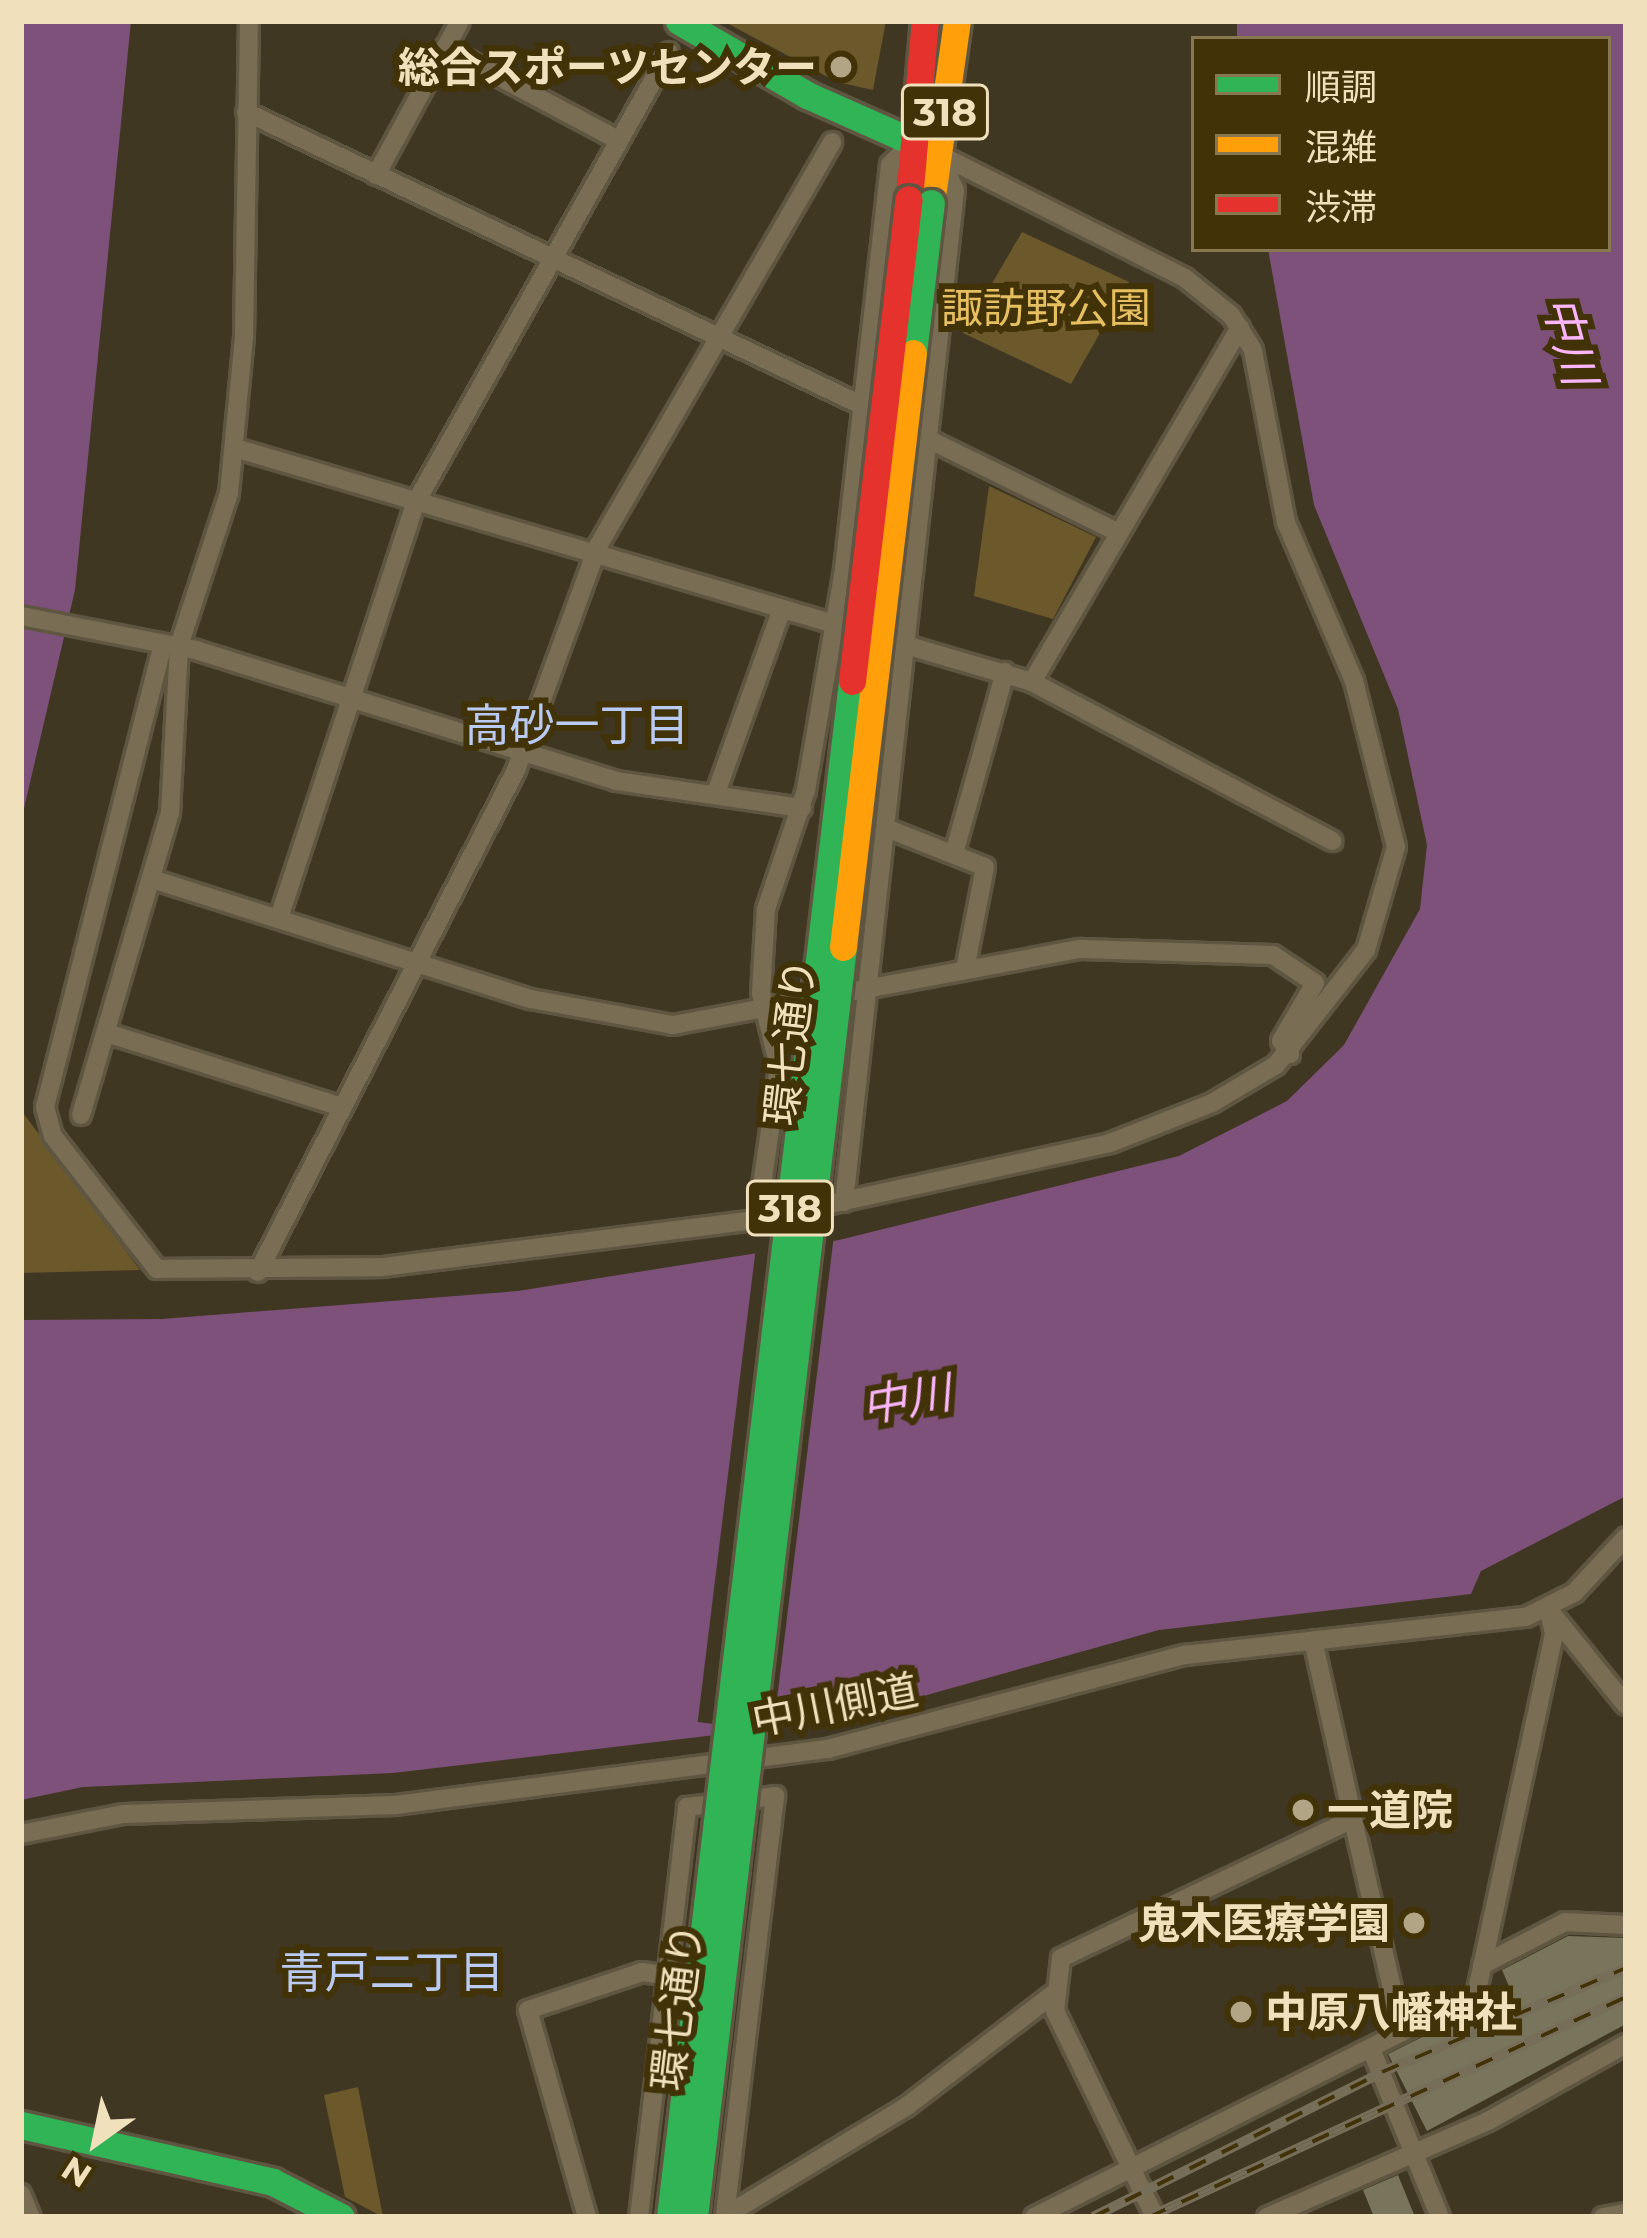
<!DOCTYPE html>
<meta charset="utf-8">
<style>
body{margin:0}
#map{position:relative;width:1647px;height:2238px;overflow:hidden;background:#403722;font-family:Montserrat,"Noto Sans JP",sans-serif}
div>[style]{position:absolute}
.green>*{inset:0;background:#6b592c}
.water>*{inset:0;background:#7d517a}
.pier>*{inset:0;background:#403722;transform-origin:0 0}
.building>*{inset:0;background:#79745c}
.roads{filter:drop-shadow(3px 0 #5f5642) drop-shadow(-3px 0 #5f5642) drop-shadow(0 3px #5f5642) drop-shadow(0 -3px #5f5642)}
.street>*{height:18px;margin:-9px;padding:0 9px;transform-origin:9px;border-radius:9px;background:#796e54}
.fast>*{height:27px;margin:-13.5px;padding:0 13.5px;transform-origin:13.5px;border-radius:13.5px;background:#30b455}
.slow>*{height:27px;margin:-13.5px;padding:0 13.5px;transform-origin:13.5px;border-radius:13.5px;background:#ff9f0a}
.jam>*{height:27px;margin:-13.5px;padding:0 13.5px;transform-origin:13.5px;border-radius:13.5px;background:#e5322d}
.rail>*{height:10px;margin-top:-5px;transform-origin:0;background:repeating-linear-gradient(90deg,#423208 0 18px,#776e59 0 36px);box-sizing:border-box;border-block:3px solid #776e59}
.bridges{filter:drop-shadow(3px 0 #5f5642) drop-shadow(-3px 0 #5f5642) drop-shadow(0 3px #5f5642) drop-shadow(0 -3px #5f5642)}
.fast-bridge>*{height:27px;margin:-13.5px;padding:0 13.5px;transform-origin:13.5px;border-radius:13.5px;background:#30b455}
.slow-bridge>*{height:27px;margin:-13.5px;padding:0 13.5px;transform-origin:13.5px;border-radius:13.5px;background:#ff9f0a}
.jam-bridge>*{height:27px;margin:-13.5px;padding:0 13.5px;transform-origin:13.5px;border-radius:13.5px;background:#e5322d}
.dots>*{width:33px;height:33px;translate:-50% -50%;box-sizing:border-box;border:6px solid #423208;border-radius:50%}
span{translate:-50% -50%;white-space:nowrap;text-align:center;line-height:1.15;-webkit-text-stroke:12px #423208;paint-order:stroke}
.shield-label span{padding:3px 9px;background:#423208;border:3px solid;border-radius:9px;-webkit-text-stroke-width:0}
.shield-label{font-size:39px;color:#f0e0bc;font-weight:700}
.poi-label{font-size:42px;color:#f0e0bc;font-weight:700}
.right{translate:-100% -50%;text-align:right}
.left{translate:0 -50%;text-align:left}
.park-label{font-size:42px;color:#e6bf61}
.street-label{font-size:42px;color:#f0e0bc}
.water-label{font-size:45px;color:#fbb5fb;font-style:italic}
.neighbourhood-label{font-size:45px;color:#b9caf3}
.frame{position:absolute;inset:0;border:24px solid #f0e0bc;pointer-events:none}
.legend{position:absolute;left:1191px;top:36px;width:420px;height:216px;box-sizing:border-box;background:#423208;border:3px solid #887850;margin:0;padding:15px 21px;list-style:none;font-size:36px;color:#f0e0bc}
.legend li{display:flex;align-items:center;gap:24px;height:60px}
.legend b{width:60px;border:3px solid #887850}
.north{position:absolute;left:36px;top:2082px;width:120px;height:120px;-webkit-text-stroke:9px #423208;paint-order:stroke;rotate:213deg;font-size:33px;font-weight:700;line-height:48px;text-align:center;color:#f0e0bc}
.north::after{content:'';display:block;margin:auto;width:42px;height:54px;background:#f0e0bc;clip-path:polygon(50% 0,100% 100%,50% 72%,0 100%)}
</style>
<div id="map">
<div class="green">
<i style="clip-path:polygon(723px 21px,886px 21px,873px 90px,837px 82px)"></i>
<i style="clip-path:polygon(1022px 232px,1129px 282px,1071px 384px,963px 333px)"></i>
<i style="clip-path:polygon(989px 486px,1096px 537px,1053px 619px,974px 596px)"></i>
<i style="clip-path:polygon(21px 1110px,140px 1270px,21px 1273px)"></i>
<i style="clip-path:polygon(358px 2087px,383px 2217px,345px 2197px,324px 2095px)"></i>
</div>
<div class="water">
<i style="clip-path:polygon(21px 21px,131px 21px,75px 590px,21px 821px)"></i>
<i style="clip-path:polygon(1237px 21px,1626px 21px,1626px 1496px,1481px 1571px,1471px 1594px,1159px 1630px,834px 1721px,393px 1773px,83px 1787px,21px 1800px,21px 1320px,162px 1319px,518px 1291px,839px 1240px,1179px 1156px,1287px 1101px,1344px 1045px,1420px 909px,1427px 845px,1398px 709px,1314px 505px,1268px 249px,1608px 249px,1608px 39px,1237px 39px)"></i>
</div>
<div class="pier">
<i style="left:834px;top:1235px;width:500px;height:76px;rotate:97deg"></i>
</div>
<div class="building">
<i style="clip-path:polygon(1568px 1936px,1626px 1938px,1626px 2024px,1427px 2131px,1388px 2054px,1483px 2007px,1509px 1986px,1502px 1970px)"></i>
<i style="clip-path:polygon(1398px 2175px,1415px 2217px,1374px 2217px,1363px 2190px)"></i>
</div>
<div class="roads">
<div class="street">
<i style="left:445px;top:48px;width:196px;rotate:28deg"></i>
<i style="left:246px;top:112px;width:681px;rotate:25.47deg"></i>
<i style="left:376px;top:175px;width:175px;rotate:-61.4deg"></i>
<i style="left:924px;top:437px;width:213px;rotate:26.2deg"></i>
<i style="left:235px;top:448px;width:831px;rotate:16.36deg"></i>
<i style="left:1032px;top:682px;width:411px;rotate:-59.6deg"></i>
<i style="left:21px;top:616px;width:178px;rotate:11deg"></i>
<i style="left:196px;top:650px;width:440px;rotate:17.3deg"></i>
<i style="left:616px;top:781px;width:188px;rotate:8.3deg"></i>
<i style="left:163px;top:644px;width:478px;rotate:104.3deg"></i>
<i style="left:45px;top:1107px;width:30px;rotate:75deg"></i>
<i style="left:53px;top:1136px;width:169px;rotate:52deg"></i>
<i style="left:157px;top:1269px;width:226px;rotate:-0.5deg"></i>
<i style="left:383px;top:1267px;width:377px;rotate:-7.2deg"></i>
<i style="left:757px;top:1220px;width:361px;rotate:-12.3deg"></i>
<i style="left:1110px;top:1143px;width:110px;rotate:-21.4deg"></i>
<i style="left:1212px;top:1103px;width:74px;rotate:-30.7deg"></i>
<i style="left:1276px;top:1065px;width:146px;rotate:-52deg"></i>
<i style="left:1366px;top:950px;width:107px;rotate:-73.8deg"></i>
<i style="left:1396px;top:847px;width:171px;rotate:-104.2deg"></i>
<i style="left:1354px;top:681px;width:173px;rotate:-113.2deg"></i>
<i style="left:1286px;top:522px;width:175px;rotate:-100.9deg"></i>
<i style="left:1253px;top:350px;width:41px;rotate:-122.2deg"></i>
<i style="left:1231px;top:315px;width:59px;rotate:-141.2deg"></i>
<i style="left:1185px;top:278px;width:276px;rotate:-153.3deg"></i>
<i style="left:1032px;top:682px;width:340px;rotate:27.9deg"></i>
<i style="left:716px;top:793px;width:195px;rotate:-70.3deg"></i>
<i style="left:886px;top:828px;width:106px;rotate:21.5deg"></i>
<i style="left:985px;top:867px;width:105px;rotate:101deg"></i>
<i style="left:955px;top:850px;width:185px;rotate:-74.3deg"></i>
<i style="left:152px;top:879px;width:398px;rotate:17.6deg"></i>
<i style="left:531px;top:999px;width:144px;rotate:10.4deg"></i>
<i style="left:673px;top:1025px;width:415px;rotate:-10.6deg"></i>
<i style="left:1081px;top:949px;width:192px;rotate:1.8deg"></i>
<i style="left:1273px;top:955px;width:50px;rotate:33.7deg"></i>
<i style="left:1315px;top:983px;width:67px;rotate:120.4deg"></i>
<i style="left:1281px;top:1041px;width:16px;rotate:55deg"></i>
<i style="left:279px;top:918px;width:438px;rotate:-71.8deg"></i>
<i style="left:416px;top:502px;width:516px;rotate:-60.65deg"></i>
<i style="left:107px;top:1033px;width:246px;rotate:17.5deg"></i>
<i style="left:81px;top:1115px;width:315px;rotate:-73.6deg"></i>
<i style="left:170px;top:813px;width:167px;rotate:-86.9deg"></i>
<i style="left:179px;top:646px;width:161px;rotate:-71.9deg"></i>
<i style="left:229px;top:493px;width:157px;rotate:-84.5deg"></i>
<i style="left:244px;top:337px;width:316px;rotate:-89.1deg"></i>
<i style="left:844px;top:1202px;width:1018px;rotate:-83.74deg"></i>
<i style="left:955px;top:190px;width:35px;rotate:-115deg"></i>
<i style="left:757px;top:1220px;width:155px;rotate:-81.8deg"></i>
<i style="left:779px;top:1067px;width:76px;rotate:-103.7deg"></i>
<i style="left:761px;top:993px;width:84px;rotate:-86.6deg"></i>
<i style="left:766px;top:909px;width:126px;rotate:-71.4deg"></i>
<i style="left:806px;top:790px;width:224px;rotate:-80.2deg"></i>
<i style="left:844px;top:569px;width:407px;rotate:-83.5deg"></i>
<i style="left:890px;top:165px;width:32px;rotate:-46deg"></i>
<i style="left:258px;top:1272px;width:564px;rotate:-62.8deg"></i>
<i style="left:516px;top:770px;width:239px;rotate:-69.9deg"></i>
<i style="left:598px;top:546px;width:467px;rotate:-59.9deg"></i>
<i style="left:1552px;top:1614px;width:117px;rotate:50.9deg"></i>
<i style="left:21px;top:1834px;width:104px;rotate:-11.1deg"></i>
<i style="left:123px;top:1814px;width:273px;rotate:-1.9deg"></i>
<i style="left:396px;top:1805px;width:436px;rotate:-7.4deg"></i>
<i style="left:828px;top:1749px;width:369px;rotate:-14.8deg"></i>
<i style="left:1185px;top:1655px;width:343px;rotate:-6.4deg"></i>
<i style="left:1526px;top:1617px;width:54px;rotate:-26.6deg"></i>
<i style="left:1574px;top:1593px;width:76px;rotate:-47.1deg"></i>
<i style="left:1482px;top:1965px;width:93px;rotate:-27.4deg"></i>
<i style="left:1565px;top:1922px;width:61px;rotate:2.8deg"></i>
<i style="left:1402px;top:2032px;width:83px;rotate:-26.6deg"></i>
<i style="left:1476px;top:1995px;width:369px;rotate:-77.8deg"></i>
<i style="left:1554px;top:1634px;width:25px;rotate:-102deg"></i>
<i style="left:1371px;top:2049px;width:182px;rotate:67.7deg"></i>
<i style="left:21px;top:2194px;width:25px;rotate:67deg"></i>
<i style="left:725px;top:2216px;width:211px;rotate:-31.1deg"></i>
<i style="left:906px;top:2107px;width:184px;rotate:-37.5deg"></i>
<i style="left:587px;top:2217px;width:215px;rotate:-105.9deg"></i>
<i style="left:528px;top:2010px;width:120px;rotate:-18.4deg"></i>
<i style="left:642px;top:1972px;width:22px;rotate:8deg"></i>
<i style="left:639px;top:2217px;width:413px;rotate:-83.3deg"></i>
<i style="left:687px;top:1807px;width:89px;rotate:-7.1deg"></i>
<i style="left:775px;top:1796px;width:424px;rotate:96.8deg"></i>
<i style="left:1034px;top:2217px;width:412px;rotate:-26.7deg"></i>
<i style="left:1402px;top:2032px;width:219px;rotate:-103deg"></i>
<i style="left:1155px;top:2217px;width:229px;rotate:-115.9deg"></i>
<i style="left:1055px;top:2011px;width:53px;rotate:-83.5deg"></i>
<i style="left:1061px;top:1958px;width:323px;rotate:-25.5deg"></i>
<i style="left:1353px;top:1819px;width:183px;rotate:-102.6deg"></i>
<i style="left:1267px;top:2217px;width:241px;rotate:-23.5deg"></i>
<i style="left:1488px;top:2121px;width:158px;rotate:-29.2deg"></i>
<i style="left:1603px;top:2217px;width:23px;rotate:-10deg"></i>
</div>
<div class="fast">
<i style="left:679px;top:21px;width:148px;rotate:30deg"></i>
<i style="left:807px;top:95px;width:136px;rotate:23.9deg"></i>
<i style="left:21px;top:2125px;width:258px;rotate:12.7deg"></i>
<i style="left:273px;top:2182px;width:76px;rotate:27.2deg"></i>
</div>
<div class="slow">
<i style="left:931px;top:203px;width:184px;rotate:-81.9deg"></i>
</div>
<div class="jam">
<i style="left:909px;top:199px;width:179px;rotate:-84.9deg"></i>
</div>
</div>
<div class="rail">
<i style="left:1093px;top:2217px;width:323px;rotate:-26.6deg"></i>
<i style="left:1382px;top:2072px;width:265px;rotate:-23.1deg"></i>
<i style="left:1149px;top:2217px;width:525px;rotate:-24.76deg"></i>
</div>
<div class="bridges">
<div class="fast-bridge">
<i style="left:913px;top:353px;width:151px;rotate:-83.2deg"></i>
<i style="left:670px;top:2217px;width:1547px;rotate:-83.24deg"></i>
<i style="left:694px;top:2217px;width:1279px;rotate:-83.31deg"></i>
</div>
<div class="slow-bridge">
<i style="left:843px;top:947px;width:598px;rotate:-83.28deg"></i>
</div>
<div class="jam-bridge">
<i style="left:852px;top:681px;width:485px;rotate:-83.3deg"></i>
</div>
</div>
<div class="dots">
<i style="left:841px;top:67px;background:#b2a586"></i>
<i style="left:1303px;top:1810px;background:#b2a586"></i>
<i style="left:1414px;top:1923px;background:#b2a586"></i>
<i style="left:1241px;top:2012px;background:#b2a586"></i>
</div>
<div class="shield-label">
<span style="left:945px;top:112px">318</span>
<span style="left:790px;top:1208px">318</span>
</div>
<div class="poi-label">
<span class="right" style="left:817px;top:67px">総合スポーツセンター</span>
<span class="left" style="left:1327px;top:1810px">一道院</span>
<span class="right" style="left:1390px;top:1923px">鬼木医療学園</span>
<span class="left" style="left:1265px;top:2012px">中原八幡神社</span>
</div>
<div class="park-label">
<span style="left:1046px;top:308px">諏訪野公園</span>
</div>
<div class="street-label">
<span style="left:790px;top:1042px;rotate:-83deg">環七通り</span>
<span style="left:835px;top:1705px;rotate:-11deg">中川側道</span>
<span style="left:677px;top:2007px;rotate:-83deg">環七通り</span>
</div>
<div class="water-label">
<span style="left:1570px;top:340px;rotate:75deg">中川</span>
<span style="left:906px;top:1399px;rotate:-10deg">中川</span>
</div>
<div class="neighbourhood-label">
<span style="left:577px;top:725px">高砂一丁目</span>
<span style="left:392px;top:1972px">青戸二丁目</span>
</div>
<div class="frame"></div>
<ul class="legend">
<li><b style="height:15px;background:#30b455"></b>順調</li>
<li><b style="height:15px;background:#ff9f0a"></b>混雑</li>
<li><b style="height:15px;background:#e5322d"></b>渋滞</li>
</ul>
<div class="north">N</div>
</div>
